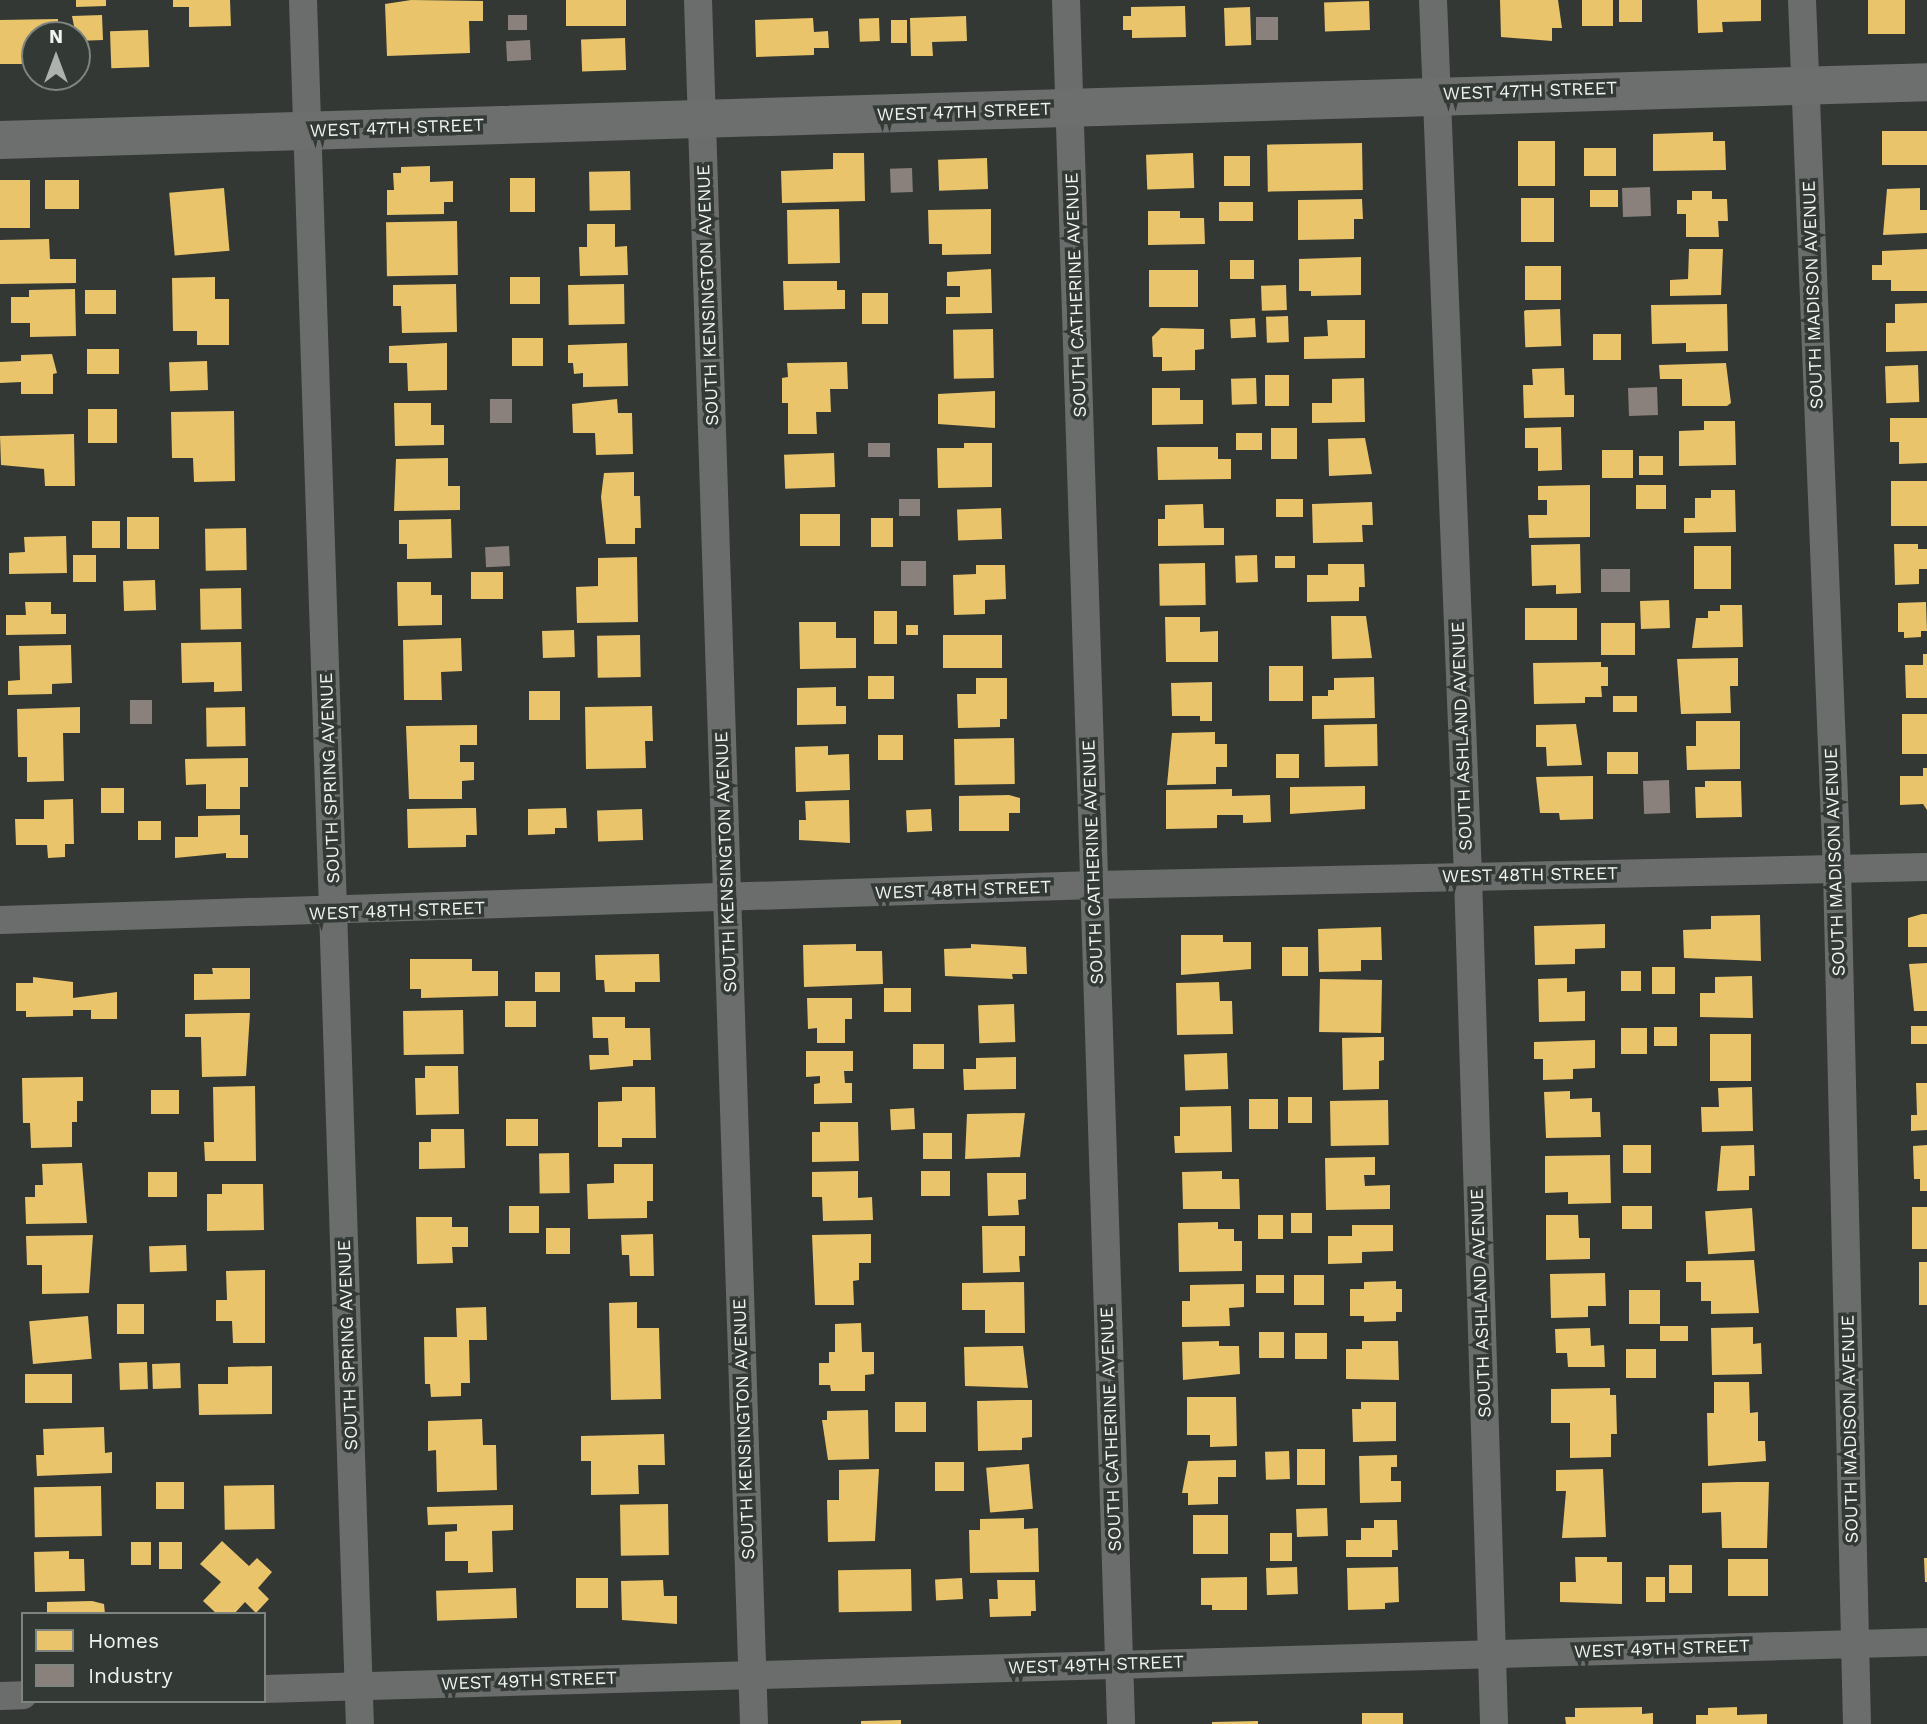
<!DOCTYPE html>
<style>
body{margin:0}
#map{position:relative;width:1927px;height:1724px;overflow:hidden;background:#343835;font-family:"Work Sans",sans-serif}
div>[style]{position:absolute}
.homes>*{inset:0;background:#e9c46a;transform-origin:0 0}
.industry>*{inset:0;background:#8a817c;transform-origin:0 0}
.minor>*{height:28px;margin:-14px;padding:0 14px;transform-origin:14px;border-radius:14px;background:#6b6d6d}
.secondary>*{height:38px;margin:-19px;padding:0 19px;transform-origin:19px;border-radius:19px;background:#6d6f6f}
span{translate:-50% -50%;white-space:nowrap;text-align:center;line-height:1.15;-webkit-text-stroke:7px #333934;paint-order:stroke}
.street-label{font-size:18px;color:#f0f4f0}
.legend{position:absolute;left:21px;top:1612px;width:245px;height:91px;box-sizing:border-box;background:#333934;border:2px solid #7f847f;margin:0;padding:9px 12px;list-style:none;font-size:21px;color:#f0f4f0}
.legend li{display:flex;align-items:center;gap:14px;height:35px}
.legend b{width:35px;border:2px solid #7f847f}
.north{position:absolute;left:21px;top:21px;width:70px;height:70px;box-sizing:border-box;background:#333934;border:2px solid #7f847f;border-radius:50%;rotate:0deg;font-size:19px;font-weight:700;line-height:28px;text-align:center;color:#f0f4f0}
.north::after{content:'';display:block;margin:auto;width:24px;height:32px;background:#aeb2af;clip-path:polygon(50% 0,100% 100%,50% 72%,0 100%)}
</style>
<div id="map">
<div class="homes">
<i style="clip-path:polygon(76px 0,106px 0,106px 6px,76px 7px)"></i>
<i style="clip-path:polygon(173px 0,230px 0,231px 26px,189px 27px,189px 7px,173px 7px)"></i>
<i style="clip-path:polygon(411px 0,483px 1px,483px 21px,469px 21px,470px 53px,387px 56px,385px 4px)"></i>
<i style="left:566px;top:0;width:60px;height:26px"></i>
<i style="clip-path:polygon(1500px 0,1558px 0,1562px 28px,1552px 28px,1552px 41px,1501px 37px)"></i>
<i style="left:1582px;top:0;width:31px;height:26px"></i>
<i style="left:1619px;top:0;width:23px;height:22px"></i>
<i style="clip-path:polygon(1697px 0,1761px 0,1761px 21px,1722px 22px,1723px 32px,1698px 33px)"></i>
<i style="left:1868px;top:0;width:37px;height:34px"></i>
<i style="left:1369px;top:1px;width:29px;height:45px;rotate:88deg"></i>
<i style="clip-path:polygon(1185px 6px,1186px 37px,1132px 38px,1132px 30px,1123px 30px,1123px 16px,1131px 16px,1131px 7px)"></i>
<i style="left:1250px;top:7px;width:38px;height:26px;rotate:88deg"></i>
<i style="clip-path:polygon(102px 15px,103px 40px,77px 41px,72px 16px)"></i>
<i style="clip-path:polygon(966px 16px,967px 41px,932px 42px,933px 56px,911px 56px,910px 18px)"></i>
<i style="clip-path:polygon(813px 18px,814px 32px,828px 31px,829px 48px,814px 48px,814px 55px,756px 57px,755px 20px)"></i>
<i style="left:879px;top:18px;width:23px;height:20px;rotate:88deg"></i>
<i style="clip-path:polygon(58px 19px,58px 35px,35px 35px,35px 64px,0 64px,0 20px)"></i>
<i style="left:891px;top:20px;width:16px;height:23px"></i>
<i style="left:148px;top:30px;width:37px;height:38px;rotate:88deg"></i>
<i style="left:625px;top:38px;width:32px;height:44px;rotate:88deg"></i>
<i style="left:1882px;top:131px;width:45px;height:34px"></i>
<i style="clip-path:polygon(1713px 132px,1713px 141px,1725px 141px,1726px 170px,1653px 171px,1653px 134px)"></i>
<i style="left:1518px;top:141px;width:37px;height:45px"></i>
<i style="left:1362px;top:143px;width:47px;height:95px;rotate:89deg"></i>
<i style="left:1584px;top:148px;width:32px;height:28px"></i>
<i style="clip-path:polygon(833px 153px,864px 153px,865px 201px,782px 203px,781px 171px,833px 169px)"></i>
<i style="left:1193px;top:153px;width:35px;height:47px;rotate:88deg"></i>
<i style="left:1250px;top:156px;width:30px;height:26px;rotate:90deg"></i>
<i style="left:987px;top:158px;width:31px;height:49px;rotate:88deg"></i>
<i style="clip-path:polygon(430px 166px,430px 182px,453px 181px,453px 202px,444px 202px,444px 214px,387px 215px,387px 190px,394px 190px,393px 173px,401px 173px,401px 167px)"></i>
<i style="left:630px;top:171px;width:39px;height:41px;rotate:89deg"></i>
<i style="left:510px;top:178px;width:25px;height:34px"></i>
<i style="left:0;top:180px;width:30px;height:48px"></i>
<i style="left:79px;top:180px;width:29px;height:34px;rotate:90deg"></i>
<i style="left:224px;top:188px;width:63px;height:55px;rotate:85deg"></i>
<i style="clip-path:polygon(1920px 188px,1920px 210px,1927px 210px,1927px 233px,1883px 235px,1887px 189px)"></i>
<i style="left:1618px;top:190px;width:17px;height:28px;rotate:90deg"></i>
<i style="clip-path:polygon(1692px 191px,1712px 191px,1712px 199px,1727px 199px,1728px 221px,1718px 221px,1719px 237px,1686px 237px,1686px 214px,1677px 214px,1677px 200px,1692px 200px)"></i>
<i style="left:1521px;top:198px;width:33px;height:44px"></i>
<i style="clip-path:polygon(1362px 199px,1363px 219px,1354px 219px,1354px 239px,1298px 240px,1298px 200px)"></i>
<i style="left:1253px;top:202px;width:19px;height:34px;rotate:90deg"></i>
<i style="left:839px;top:209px;width:54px;height:52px;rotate:89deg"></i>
<i style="clip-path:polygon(991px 209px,991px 254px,942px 255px,942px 244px,929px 244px,928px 210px)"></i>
<i style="clip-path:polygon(1148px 211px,1180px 211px,1180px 218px,1204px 218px,1205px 244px,1148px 245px)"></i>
<i style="left:457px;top:221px;width:54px;height:71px;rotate:89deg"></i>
<i style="clip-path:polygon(587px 224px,615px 224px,615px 247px,627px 246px,628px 275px,580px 276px,579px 247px,587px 247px)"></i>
<i style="clip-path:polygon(49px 239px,50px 259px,76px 259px,76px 283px,0 284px,0 240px)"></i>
<i style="clip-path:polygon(1689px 249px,1723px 249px,1721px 295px,1670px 296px,1670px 280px,1688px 279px)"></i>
<i style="clip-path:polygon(1927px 249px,1927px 291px,1891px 291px,1891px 280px,1872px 280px,1872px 265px,1882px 265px,1882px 251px)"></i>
<i style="clip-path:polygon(1361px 257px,1361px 295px,1311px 296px,1311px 291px,1299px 291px,1299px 259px)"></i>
<i style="left:1230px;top:260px;width:24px;height:19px"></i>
<i style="left:1525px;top:266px;width:36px;height:34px"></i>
<i style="clip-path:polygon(991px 269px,992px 313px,946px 314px,946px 297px,960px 297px,960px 286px,947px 286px,947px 272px)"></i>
<i style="left:1198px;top:270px;width:37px;height:49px;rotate:90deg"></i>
<i style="clip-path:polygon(215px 277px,215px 299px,229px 299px,229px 345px,197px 345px,197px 331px,173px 331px,172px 278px)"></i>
<i style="left:540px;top:277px;width:27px;height:30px;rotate:90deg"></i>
<i style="clip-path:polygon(783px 281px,837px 281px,837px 290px,845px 290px,845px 309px,784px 310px)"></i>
<i style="clip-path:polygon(456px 284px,457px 332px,402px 333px,401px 306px,393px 306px,393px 285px)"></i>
<i style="left:624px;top:284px;width:40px;height:56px;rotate:89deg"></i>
<i style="left:1286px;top:285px;width:25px;height:25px;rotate:88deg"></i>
<i style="clip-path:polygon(75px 289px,76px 336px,30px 337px,30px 323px,11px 323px,11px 297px,29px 297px,29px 290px)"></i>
<i style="left:116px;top:290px;width:24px;height:31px;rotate:90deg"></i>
<i style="left:888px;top:293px;width:31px;height:26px;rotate:90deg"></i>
<i style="clip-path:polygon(1927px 303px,1927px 351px,1886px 352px,1886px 323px,1895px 323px,1895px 304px)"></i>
<i style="clip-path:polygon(1727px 304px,1728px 351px,1686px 352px,1686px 343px,1652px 344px,1651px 305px)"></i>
<i style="left:1560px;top:309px;width:37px;height:36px;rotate:88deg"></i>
<i style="left:1288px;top:316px;width:26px;height:22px;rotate:88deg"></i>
<i style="left:1255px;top:318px;width:19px;height:25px;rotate:87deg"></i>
<i style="clip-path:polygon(1327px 320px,1365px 320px,1365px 358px,1304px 359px,1304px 337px,1328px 336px)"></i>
<i style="clip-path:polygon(1161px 328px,1204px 329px,1204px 349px,1195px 350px,1195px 370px,1162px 371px,1162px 357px,1153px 357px,1152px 337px)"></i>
<i style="left:993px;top:329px;width:49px;height:40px;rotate:89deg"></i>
<i style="left:1593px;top:334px;width:28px;height:26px"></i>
<i style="left:512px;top:338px;width:31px;height:28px"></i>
<i style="clip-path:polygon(447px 343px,447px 390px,408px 391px,407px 363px,389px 363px,389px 346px)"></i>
<i style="clip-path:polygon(627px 343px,628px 386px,583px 387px,583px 373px,574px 374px,573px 363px,568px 363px,568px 345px)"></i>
<i style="left:87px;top:349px;width:32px;height:25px"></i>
<i style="clip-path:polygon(52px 354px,57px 373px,53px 374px,53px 394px,21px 394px,21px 382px,0 383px,0 362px,21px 361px,21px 355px)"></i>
<i style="left:207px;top:361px;width:29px;height:38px;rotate:88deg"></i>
<i style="clip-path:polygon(847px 362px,848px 389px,830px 389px,831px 412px,816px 412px,817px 434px,788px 434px,788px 403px,782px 403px,782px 378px,788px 377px,787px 363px)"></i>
<i style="clip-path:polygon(1726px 363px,1731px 403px,1727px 406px,1682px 406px,1682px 379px,1660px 379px,1659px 365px)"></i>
<i style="left:1918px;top:365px;width:37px;height:33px;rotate:88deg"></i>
<i style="clip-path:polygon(1564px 368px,1565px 395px,1574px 395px,1574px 417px,1524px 418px,1523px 385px,1533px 385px,1532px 369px)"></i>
<i style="left:1265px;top:375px;width:24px;height:31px"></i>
<i style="left:1256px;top:378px;width:26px;height:25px;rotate:88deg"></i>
<i style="clip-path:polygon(1364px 378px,1365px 422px,1312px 423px,1312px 403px,1332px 403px,1332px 379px)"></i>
<i style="clip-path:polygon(1152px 388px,1180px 388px,1180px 400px,1203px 400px,1203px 424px,1152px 425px)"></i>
<i style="clip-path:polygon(995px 391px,995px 428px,938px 424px,938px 394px)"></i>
<i style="clip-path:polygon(617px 399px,618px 413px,632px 413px,633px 454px,596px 455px,595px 433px,573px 433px,572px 404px)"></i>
<i style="clip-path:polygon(394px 403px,431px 403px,431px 425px,444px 425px,444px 445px,395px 446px)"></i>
<i style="left:88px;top:409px;width:29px;height:34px"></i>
<i style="clip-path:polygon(234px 411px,235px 481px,194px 482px,193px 458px,172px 458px,171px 412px)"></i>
<i style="clip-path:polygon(1890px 418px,1927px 418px,1927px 463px,1899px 464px,1899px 442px,1890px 442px)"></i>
<i style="clip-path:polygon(1704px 421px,1735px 421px,1736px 465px,1679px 466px,1679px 431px,1704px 430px)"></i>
<i style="clip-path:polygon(1561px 427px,1562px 470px,1538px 471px,1538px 448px,1525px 448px,1525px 428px)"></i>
<i style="left:1271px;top:428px;width:26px;height:31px"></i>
<i style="left:1236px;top:433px;width:26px;height:17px"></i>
<i style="clip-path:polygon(74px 434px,75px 486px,45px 486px,44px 469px,1px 465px,0 436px)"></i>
<i style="clip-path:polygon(1365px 438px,1372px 474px,1329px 476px,1328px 439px)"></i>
<i style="clip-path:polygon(964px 443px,992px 443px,992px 487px,938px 488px,937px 448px,964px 448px)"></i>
<i style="clip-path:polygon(1157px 447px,1218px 447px,1218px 459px,1231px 459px,1231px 479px,1158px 480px)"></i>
<i style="left:1633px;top:450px;width:28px;height:31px;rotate:90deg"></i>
<i style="left:834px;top:453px;width:34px;height:50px;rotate:88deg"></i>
<i style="left:1639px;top:456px;width:24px;height:19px"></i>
<i style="clip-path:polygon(448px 458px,448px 486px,460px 486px,460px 510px,394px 511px,396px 459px)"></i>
<i style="clip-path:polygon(634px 472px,634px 496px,640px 496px,641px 528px,635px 528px,635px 544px,606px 544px,601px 497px,604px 473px)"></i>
<i style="left:1891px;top:481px;width:36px;height:45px"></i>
<i style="clip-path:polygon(1590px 485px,1590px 537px,1529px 538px,1528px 515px,1547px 515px,1547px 500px,1538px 500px,1538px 486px)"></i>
<i style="left:1666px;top:485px;width:24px;height:30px;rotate:90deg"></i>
<i style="clip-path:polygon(1711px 490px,1735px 490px,1736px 532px,1684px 533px,1684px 518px,1695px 518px,1695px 498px,1711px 498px)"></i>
<i style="left:1276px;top:499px;width:27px;height:18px"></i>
<i style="clip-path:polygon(1372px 502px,1373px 525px,1362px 525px,1363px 542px,1313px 543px,1312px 504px)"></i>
<i style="clip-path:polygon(1203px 504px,1204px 528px,1224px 528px,1224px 545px,1158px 546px,1158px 519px,1165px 519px,1165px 505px)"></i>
<i style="left:1001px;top:508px;width:31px;height:44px;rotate:88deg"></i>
<i style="left:800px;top:514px;width:40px;height:32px"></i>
<i style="left:127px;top:517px;width:32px;height:32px"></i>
<i style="left:871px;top:518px;width:22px;height:29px"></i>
<i style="clip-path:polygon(451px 519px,452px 558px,407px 559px,407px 544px,399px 544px,399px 520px)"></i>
<i style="left:120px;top:521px;width:27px;height:28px;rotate:90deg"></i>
<i style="left:246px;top:528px;width:42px;height:41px;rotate:89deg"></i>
<i style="clip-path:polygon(66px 536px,67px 573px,9px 574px,9px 553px,25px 552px,24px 537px)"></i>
<i style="clip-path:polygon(1580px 544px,1581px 593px,1556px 594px,1556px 585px,1532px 586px,1531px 545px)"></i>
<i style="clip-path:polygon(1894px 544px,1918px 544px,1918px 549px,1927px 549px,1927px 569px,1919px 569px,1919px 584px,1895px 585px)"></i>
<i style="left:1694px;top:546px;width:37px;height:43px"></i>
<i style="left:73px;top:555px;width:23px;height:27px"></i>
<i style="left:1257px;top:555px;width:27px;height:22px;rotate:88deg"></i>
<i style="left:1275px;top:556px;width:20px;height:12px"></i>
<i style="clip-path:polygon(637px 557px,638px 622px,577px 623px,576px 587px,598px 586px,598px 558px)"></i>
<i style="left:1205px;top:563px;width:42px;height:46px;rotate:89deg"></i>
<i style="clip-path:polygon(1328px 564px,1364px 564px,1365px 587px,1359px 587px,1359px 601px,1307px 602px,1307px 575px,1328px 575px)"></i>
<i style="clip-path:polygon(976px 565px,1005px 565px,1006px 599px,985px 600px,985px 614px,954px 615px,953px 575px,976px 574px)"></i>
<i style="left:471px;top:572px;width:32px;height:27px"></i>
<i style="left:155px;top:580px;width:30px;height:32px;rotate:88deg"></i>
<i style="clip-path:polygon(397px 582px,431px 582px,431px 595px,442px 595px,442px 625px,398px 626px)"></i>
<i style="left:241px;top:588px;width:41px;height:41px;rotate:89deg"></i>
<i style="left:1669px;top:600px;width:28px;height:29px;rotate:88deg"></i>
<i style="clip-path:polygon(25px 602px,51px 602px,51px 614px,66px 614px,66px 634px,6px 635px,6px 615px,26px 615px)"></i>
<i style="clip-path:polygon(1926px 602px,1927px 631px,1921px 631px,1921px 637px,1904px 638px,1904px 632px,1898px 632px,1898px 603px)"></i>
<i style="clip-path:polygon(1720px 605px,1742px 605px,1743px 647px,1692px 648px,1696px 618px,1708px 618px,1708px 611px,1720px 611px)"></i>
<i style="left:1577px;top:608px;width:32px;height:52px;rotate:90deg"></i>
<i style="left:874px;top:611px;width:23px;height:33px"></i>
<i style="clip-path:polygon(1331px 616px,1366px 616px,1372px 658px,1332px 659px)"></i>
<i style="clip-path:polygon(1165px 617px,1200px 617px,1200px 632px,1218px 631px,1218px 662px,1166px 662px)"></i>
<i style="clip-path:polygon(799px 622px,836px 622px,836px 638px,856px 638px,856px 668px,800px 669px)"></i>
<i style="left:1601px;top:623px;width:34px;height:32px"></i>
<i style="left:906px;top:625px;width:12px;height:10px"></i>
<i style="left:574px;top:630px;width:27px;height:32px;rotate:88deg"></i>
<i style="left:640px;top:635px;width:42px;height:43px;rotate:89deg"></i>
<i style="left:943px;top:635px;width:59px;height:33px"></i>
<i style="clip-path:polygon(461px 638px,462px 671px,441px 672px,442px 700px,404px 700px,403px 640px)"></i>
<i style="clip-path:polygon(241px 642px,242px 691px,214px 692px,214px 682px,182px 683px,181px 643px)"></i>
<i style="clip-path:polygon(71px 645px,72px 683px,52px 684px,52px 694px,8px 695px,8px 681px,20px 680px,19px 646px)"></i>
<i style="clip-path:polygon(1923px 654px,1927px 654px,1927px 698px,1906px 698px,1905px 665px,1923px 665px)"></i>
<i style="clip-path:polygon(1738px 658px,1738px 686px,1730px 686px,1731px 713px,1681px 714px,1677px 659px)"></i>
<i style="clip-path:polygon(1601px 662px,1601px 667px,1608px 667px,1608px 686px,1601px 686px,1602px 697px,1585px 697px,1585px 703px,1534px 704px,1533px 663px)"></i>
<i style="left:1303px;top:666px;width:35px;height:34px;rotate:90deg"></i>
<i style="left:868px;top:676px;width:26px;height:23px"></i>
<i style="clip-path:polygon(1374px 677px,1375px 718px,1312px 719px,1312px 696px,1328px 696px,1328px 690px,1334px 690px,1334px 678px)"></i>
<i style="clip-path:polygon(976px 678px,1007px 678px,1007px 719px,1000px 719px,1000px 727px,958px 728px,957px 694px,976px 694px)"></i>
<i style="clip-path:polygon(1212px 682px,1212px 721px,1200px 721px,1200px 716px,1172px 716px,1171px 683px)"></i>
<i style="clip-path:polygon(836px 687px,836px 706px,846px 706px,846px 724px,797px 725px,797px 688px)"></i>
<i style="left:560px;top:691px;width:29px;height:31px;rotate:90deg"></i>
<i style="left:1637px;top:696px;width:16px;height:24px;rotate:90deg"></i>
<i style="clip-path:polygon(652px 706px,653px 741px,645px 741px,646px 768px,586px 769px,585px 707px)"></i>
<i style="clip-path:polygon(80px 707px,80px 733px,63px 733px,64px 781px,27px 782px,27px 757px,18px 757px,17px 709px)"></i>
<i style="left:245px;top:707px;width:39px;height:39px;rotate:89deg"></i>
<i style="left:1902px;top:714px;width:25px;height:40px"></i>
<i style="clip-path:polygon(1696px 721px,1740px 721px,1740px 769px,1687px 770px,1686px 746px,1696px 746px)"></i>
<i style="left:1377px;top:724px;width:42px;height:53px;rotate:89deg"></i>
<i style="clip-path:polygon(1576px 724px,1582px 765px,1547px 766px,1546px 747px,1536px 747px,1536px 725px)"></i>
<i style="clip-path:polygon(477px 725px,477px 745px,460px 745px,460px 762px,474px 762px,474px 780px,462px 781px,462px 799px,409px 799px,406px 726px)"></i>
<i style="clip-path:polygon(1215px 732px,1215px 744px,1227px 744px,1227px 767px,1216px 767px,1216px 784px,1167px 785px,1172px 733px)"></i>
<i style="left:903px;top:735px;width:25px;height:25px;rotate:90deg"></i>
<i style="left:1014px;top:738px;width:46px;height:60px;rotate:89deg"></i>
<i style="clip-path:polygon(828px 746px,828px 755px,849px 754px,850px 790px,796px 792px,795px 747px)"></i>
<i style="left:1638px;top:752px;width:22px;height:31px;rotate:90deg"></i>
<i style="left:1299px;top:754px;width:24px;height:23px;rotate:90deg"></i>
<i style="clip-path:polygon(248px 758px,248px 787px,240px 787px,240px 809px,206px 809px,206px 784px,186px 785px,185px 759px)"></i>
<i style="clip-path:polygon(1923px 768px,1927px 768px,1927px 810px,1923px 804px,1900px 805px,1900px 776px,1923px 776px)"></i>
<i style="clip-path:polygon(1593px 776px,1593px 819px,1560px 820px,1559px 813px,1540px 813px,1536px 777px)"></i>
<i style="clip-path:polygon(1705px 781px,1741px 781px,1742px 817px,1696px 818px,1695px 787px,1705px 787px)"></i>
<i style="clip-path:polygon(1365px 786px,1365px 809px,1290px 814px,1290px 787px)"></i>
<i style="left:124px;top:788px;width:25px;height:23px;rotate:90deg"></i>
<i style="clip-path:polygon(1232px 789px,1232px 796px,1270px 795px,1271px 822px,1243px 823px,1243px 815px,1217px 815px,1217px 828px,1166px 829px,1166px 790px)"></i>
<i style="clip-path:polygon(1009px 795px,1020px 798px,1020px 813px,1009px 813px,1009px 831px,959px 831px,959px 796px)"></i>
<i style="clip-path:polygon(73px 799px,74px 844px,65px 844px,65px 857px,48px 858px,47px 845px,16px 845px,15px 819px,44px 819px,44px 800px)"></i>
<i style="clip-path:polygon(849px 800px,850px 843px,799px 840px,799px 820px,806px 820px,805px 801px)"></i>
<i style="clip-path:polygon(465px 808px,476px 808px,477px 835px,466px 835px,466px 847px,408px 848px,407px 809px)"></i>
<i style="clip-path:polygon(566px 808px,567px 828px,555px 828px,555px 834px,528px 835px,528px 809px)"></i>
<i style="left:642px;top:809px;width:31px;height:45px;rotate:88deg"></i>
<i style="left:931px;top:809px;width:22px;height:25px;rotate:87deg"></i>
<i style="clip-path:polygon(240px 815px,240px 835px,248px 835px,248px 858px,226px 858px,226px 853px,175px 858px,175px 837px,198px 837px,198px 816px)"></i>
<i style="left:161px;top:821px;width:19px;height:23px;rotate:90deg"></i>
<i style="clip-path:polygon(1922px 914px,1927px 914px,1927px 947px,1908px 947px,1908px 918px)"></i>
<i style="clip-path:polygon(1760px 915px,1761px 961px,1684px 958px,1683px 930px,1711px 929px,1711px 916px)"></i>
<i style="clip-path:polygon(1605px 924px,1605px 948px,1575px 949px,1575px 964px,1535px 965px,1534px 926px)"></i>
<i style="clip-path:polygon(1381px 927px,1382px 960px,1361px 960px,1361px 971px,1319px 972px,1318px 929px)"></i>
<i style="clip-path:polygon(1181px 935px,1223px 935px,1223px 942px,1251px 942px,1251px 969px,1181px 975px)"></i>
<i style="clip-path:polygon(856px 944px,856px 951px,882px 951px,883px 984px,804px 987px,803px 945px)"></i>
<i style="clip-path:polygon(971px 944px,1026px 947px,1027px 974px,1012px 974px,1013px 979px,945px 976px,944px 949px,971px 948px)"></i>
<i style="left:1308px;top:947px;width:29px;height:26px;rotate:90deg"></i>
<i style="clip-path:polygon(659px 954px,660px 982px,635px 982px,635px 992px,605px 992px,604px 980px,596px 980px,595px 955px)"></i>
<i style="clip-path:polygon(410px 959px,472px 959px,472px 971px,498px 971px,498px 996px,421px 998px,421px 989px,410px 989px)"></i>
<i style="clip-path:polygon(1927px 963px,1927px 1011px,1914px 1011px,1909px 964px)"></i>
<i style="left:1675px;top:967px;width:27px;height:23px;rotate:90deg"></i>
<i style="clip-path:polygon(212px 968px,250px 968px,250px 999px,194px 1000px,194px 974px,213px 974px)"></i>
<i style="left:1621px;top:971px;width:20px;height:20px"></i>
<i style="left:535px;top:972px;width:25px;height:20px"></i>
<i style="clip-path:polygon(1752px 976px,1753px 1018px,1700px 1017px,1700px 993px,1715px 993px,1715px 977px)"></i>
<i style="clip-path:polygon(33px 977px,73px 982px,73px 998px,117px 992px,117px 1019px,91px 1019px,91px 1010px,73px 1010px,73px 1016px,26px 1017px,26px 1011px,16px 1011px,16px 983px,33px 983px)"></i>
<i style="clip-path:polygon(1567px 978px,1567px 992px,1585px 991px,1585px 1021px,1539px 1022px,1538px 979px)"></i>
<i style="left:1320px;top:979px;width:62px;height:53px;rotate:1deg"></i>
<i style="clip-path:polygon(1219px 982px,1220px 1001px,1232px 1001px,1233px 1034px,1177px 1035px,1176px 983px)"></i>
<i style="left:911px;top:988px;width:24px;height:27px;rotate:90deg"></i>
<i style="clip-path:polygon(807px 998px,852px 998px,852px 1019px,845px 1019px,845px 1043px,817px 1043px,817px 1028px,808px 1029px)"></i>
<i style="left:505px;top:1001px;width:31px;height:26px"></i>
<i style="left:1014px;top:1004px;width:38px;height:36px;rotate:88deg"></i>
<i style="left:463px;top:1010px;width:44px;height:60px;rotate:89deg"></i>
<i style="clip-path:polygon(238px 1013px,250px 1013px,246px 1076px,202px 1077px,201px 1037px,185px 1037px,185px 1014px)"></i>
<i style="clip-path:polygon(592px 1017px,625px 1017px,625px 1028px,650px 1028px,651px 1060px,633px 1060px,633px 1066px,590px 1070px,589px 1055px,609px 1055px,608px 1038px,593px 1038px)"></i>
<i style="left:1911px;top:1026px;width:16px;height:18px"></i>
<i style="left:1654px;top:1027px;width:23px;height:19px"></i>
<i style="left:1621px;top:1028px;width:26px;height:26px"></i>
<i style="left:1710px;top:1034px;width:41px;height:47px"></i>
<i style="clip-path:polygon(1378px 1037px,1384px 1037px,1384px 1060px,1379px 1061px,1379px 1089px,1343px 1090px,1342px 1038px)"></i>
<i style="clip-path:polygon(1595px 1040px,1595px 1068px,1573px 1069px,1573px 1079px,1543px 1080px,1543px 1059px,1534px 1059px,1534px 1042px)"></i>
<i style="left:913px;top:1044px;width:31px;height:25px"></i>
<i style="clip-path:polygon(806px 1051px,853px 1051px,853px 1071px,844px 1071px,845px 1083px,852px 1083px,852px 1103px,814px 1104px,814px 1084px,820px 1083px,820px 1076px,806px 1077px)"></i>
<i style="left:1227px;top:1053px;width:36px;height:43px;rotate:88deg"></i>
<i style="clip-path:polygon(1016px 1057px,1016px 1089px,964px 1090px,963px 1069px,976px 1069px,976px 1058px)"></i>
<i style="clip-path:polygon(425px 1066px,458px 1066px,459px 1114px,416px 1115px,415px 1078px,425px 1078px)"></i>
<i style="clip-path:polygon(83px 1077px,83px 1101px,77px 1101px,77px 1122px,72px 1122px,72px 1147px,31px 1148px,30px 1123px,23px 1123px,22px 1078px)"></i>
<i style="clip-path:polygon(1916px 1083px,1927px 1083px,1927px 1130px,1911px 1131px,1911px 1115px,1917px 1115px)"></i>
<i style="clip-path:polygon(255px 1086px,256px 1161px,205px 1161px,204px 1142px,214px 1142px,213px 1087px)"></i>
<i style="clip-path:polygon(622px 1087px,655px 1087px,656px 1138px,622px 1138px,622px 1147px,598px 1147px,598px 1102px,622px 1101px)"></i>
<i style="clip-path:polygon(1752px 1087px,1753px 1131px,1702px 1132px,1701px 1107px,1719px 1107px,1718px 1088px)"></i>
<i style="left:179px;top:1090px;width:24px;height:28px;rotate:90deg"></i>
<i style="clip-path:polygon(1570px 1091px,1570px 1099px,1592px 1098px,1592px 1112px,1600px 1112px,1601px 1137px,1546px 1138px,1544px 1092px)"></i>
<i style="left:1312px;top:1097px;width:26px;height:24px;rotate:90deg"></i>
<i style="left:1249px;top:1099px;width:29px;height:30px"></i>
<i style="left:1388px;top:1100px;width:45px;height:58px;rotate:89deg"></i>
<i style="clip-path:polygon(1231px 1106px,1232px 1152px,1175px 1153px,1174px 1136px,1180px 1136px,1180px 1107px)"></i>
<i style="left:914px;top:1108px;width:21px;height:24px;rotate:87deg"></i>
<i style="clip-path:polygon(1025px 1113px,1020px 1157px,965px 1159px,967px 1114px)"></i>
<i style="left:506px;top:1119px;width:32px;height:27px"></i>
<i style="clip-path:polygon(820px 1122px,858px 1122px,859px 1161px,812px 1162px,812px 1132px,820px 1132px)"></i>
<i style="clip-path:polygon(431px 1129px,464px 1129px,465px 1168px,419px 1169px,419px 1142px,431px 1142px)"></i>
<i style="left:952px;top:1133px;width:26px;height:29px;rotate:90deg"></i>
<i style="left:1623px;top:1145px;width:28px;height:28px"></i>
<i style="clip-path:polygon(1754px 1145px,1755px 1176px,1749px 1176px,1749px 1190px,1717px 1191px,1721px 1146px)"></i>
<i style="clip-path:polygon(1927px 1145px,1927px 1191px,1920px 1191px,1920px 1179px,1914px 1179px,1913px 1146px)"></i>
<i style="left:569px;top:1153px;width:40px;height:30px;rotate:89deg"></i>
<i style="clip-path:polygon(1610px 1155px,1611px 1203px,1568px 1204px,1568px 1192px,1545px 1193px,1545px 1156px)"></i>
<i style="clip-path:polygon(1375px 1157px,1375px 1175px,1364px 1175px,1365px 1186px,1390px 1185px,1390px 1209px,1326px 1210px,1325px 1158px)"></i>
<i style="clip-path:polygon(82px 1163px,87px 1223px,26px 1224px,25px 1197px,35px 1197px,35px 1185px,43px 1185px,42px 1164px)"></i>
<i style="clip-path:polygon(614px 1164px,653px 1164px,653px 1201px,647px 1201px,647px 1218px,588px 1219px,587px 1184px,614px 1183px)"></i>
<i style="clip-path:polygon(858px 1171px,858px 1198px,872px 1197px,873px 1220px,823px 1221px,822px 1197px,812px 1197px,812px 1172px)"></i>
<i style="left:921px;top:1171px;width:29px;height:25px"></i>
<i style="clip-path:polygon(1222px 1171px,1222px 1179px,1239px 1179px,1240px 1209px,1183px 1209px,1182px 1172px)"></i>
<i style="left:148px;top:1172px;width:29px;height:25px"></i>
<i style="clip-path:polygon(987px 1173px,1026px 1173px,1026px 1199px,1018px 1200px,1019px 1215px,988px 1216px)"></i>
<i style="clip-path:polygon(222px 1184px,263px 1184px,264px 1230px,207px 1231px,207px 1194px,222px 1194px)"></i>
<i style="left:539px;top:1206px;width:27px;height:30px;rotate:90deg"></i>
<i style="left:1652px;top:1206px;width:23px;height:30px;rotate:90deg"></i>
<i style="left:1912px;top:1207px;width:15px;height:42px"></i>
<i style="left:1752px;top:1208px;width:43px;height:47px;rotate:86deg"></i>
<i style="left:1312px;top:1213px;width:20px;height:21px;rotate:90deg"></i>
<i style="left:1258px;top:1215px;width:25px;height:24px"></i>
<i style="clip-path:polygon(1546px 1215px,1578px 1215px,1579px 1238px,1590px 1238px,1590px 1259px,1546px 1260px)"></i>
<i style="clip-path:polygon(416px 1217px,452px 1217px,452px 1227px,468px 1227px,468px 1247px,452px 1247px,453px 1263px,417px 1264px)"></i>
<i style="clip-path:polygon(1218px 1222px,1218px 1229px,1234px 1229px,1234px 1241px,1242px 1241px,1242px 1271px,1179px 1272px,1178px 1223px)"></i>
<i style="clip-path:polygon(1352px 1225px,1393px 1225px,1393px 1251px,1362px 1252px,1362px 1263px,1328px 1264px,1328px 1236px,1352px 1236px)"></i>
<i style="clip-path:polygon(982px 1226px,1025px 1226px,1025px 1256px,1019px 1256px,1020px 1272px,983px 1273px)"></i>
<i style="left:546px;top:1228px;width:24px;height:26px"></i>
<i style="clip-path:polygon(653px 1234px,654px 1276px,630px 1276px,629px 1255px,622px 1255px,621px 1235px)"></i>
<i style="clip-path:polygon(871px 1234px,871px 1263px,859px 1263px,859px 1280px,853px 1281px,854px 1305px,815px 1305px,812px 1235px)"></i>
<i style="clip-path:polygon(93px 1235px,89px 1293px,42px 1294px,42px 1265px,27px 1265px,26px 1236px)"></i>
<i style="left:186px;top:1245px;width:26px;height:37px;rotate:88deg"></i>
<i style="clip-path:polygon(1754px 1260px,1759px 1313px,1711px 1314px,1711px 1301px,1701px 1301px,1701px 1282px,1686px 1282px,1686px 1261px)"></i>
<i style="left:1919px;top:1262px;width:8px;height:43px"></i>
<i style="clip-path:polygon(265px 1270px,265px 1343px,233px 1343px,232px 1321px,216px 1321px,216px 1300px,227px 1300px,226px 1271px)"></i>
<i style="clip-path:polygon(1605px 1273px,1606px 1306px,1588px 1306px,1588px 1317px,1551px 1318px,1550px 1274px)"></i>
<i style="left:1256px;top:1275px;width:28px;height:18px"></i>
<i style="left:1294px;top:1275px;width:30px;height:30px"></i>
<i style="clip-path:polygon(1396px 1281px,1396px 1289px,1402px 1289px,1402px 1312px,1396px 1312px,1396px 1321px,1364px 1322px,1364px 1316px,1350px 1316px,1350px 1289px,1364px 1289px,1364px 1282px)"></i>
<i style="clip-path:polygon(1024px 1282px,1025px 1333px,985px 1333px,985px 1310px,962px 1310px,962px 1283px)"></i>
<i style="clip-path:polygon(1244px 1284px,1244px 1307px,1229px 1308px,1230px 1326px,1182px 1327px,1182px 1301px,1190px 1301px,1190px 1285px)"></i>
<i style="left:1660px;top:1290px;width:34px;height:31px;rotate:90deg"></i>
<i style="clip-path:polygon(637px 1302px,637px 1328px,659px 1328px,661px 1399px,611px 1400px,609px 1303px)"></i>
<i style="left:117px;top:1304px;width:27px;height:30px"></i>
<i style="clip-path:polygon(486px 1307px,487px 1340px,469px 1340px,470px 1383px,461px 1383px,461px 1396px,431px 1397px,430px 1384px,425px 1384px,424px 1337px,457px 1337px,456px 1308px)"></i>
<i style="left:88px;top:1316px;width:43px;height:59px;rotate:85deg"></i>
<i style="clip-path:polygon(861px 1323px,862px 1352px,874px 1352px,874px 1374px,865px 1375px,865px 1391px,831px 1391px,830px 1385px,819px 1385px,819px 1363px,829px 1363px,829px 1352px,835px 1352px,835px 1324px)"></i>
<i style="left:1688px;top:1326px;width:15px;height:28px;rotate:90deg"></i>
<i style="clip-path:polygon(1753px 1327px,1753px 1344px,1761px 1343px,1762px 1374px,1712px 1375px,1711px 1328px)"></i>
<i style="clip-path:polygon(1590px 1328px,1591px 1346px,1604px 1345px,1605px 1367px,1568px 1367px,1567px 1353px,1556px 1353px,1555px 1329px)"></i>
<i style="left:1259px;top:1332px;width:25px;height:26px"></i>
<i style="left:1327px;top:1333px;width:26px;height:32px;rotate:90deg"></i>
<i style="clip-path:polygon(1219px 1341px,1219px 1346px,1239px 1346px,1240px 1374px,1183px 1380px,1182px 1342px)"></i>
<i style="clip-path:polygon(1362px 1341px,1398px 1341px,1399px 1380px,1346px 1379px,1346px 1349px,1362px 1349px)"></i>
<i style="clip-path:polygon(1023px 1346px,1028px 1388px,965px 1386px,964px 1347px)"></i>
<i style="left:1626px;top:1349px;width:30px;height:29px"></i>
<i style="left:147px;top:1362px;width:27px;height:28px;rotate:88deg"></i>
<i style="left:180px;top:1363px;width:25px;height:28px;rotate:88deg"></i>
<i style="clip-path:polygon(272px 1366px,272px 1414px,199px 1415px,198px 1384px,228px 1384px,228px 1367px)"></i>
<i style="left:72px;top:1374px;width:29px;height:47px;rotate:90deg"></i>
<i style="clip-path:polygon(1714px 1382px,1749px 1382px,1750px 1413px,1758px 1412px,1758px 1441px,1765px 1441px,1766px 1461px,1708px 1466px,1707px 1413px,1714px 1413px)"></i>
<i style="clip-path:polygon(1610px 1388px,1610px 1395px,1616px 1395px,1617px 1434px,1611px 1434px,1611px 1457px,1570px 1458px,1570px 1423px,1551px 1423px,1551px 1389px)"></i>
<i style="clip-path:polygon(1187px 1397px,1236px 1397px,1237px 1446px,1210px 1447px,1210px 1435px,1187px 1435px)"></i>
<i style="clip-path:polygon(1021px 1400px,1032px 1400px,1032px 1437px,1022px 1438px,1022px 1450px,978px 1451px,977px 1401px)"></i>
<i style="left:895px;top:1402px;width:31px;height:30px"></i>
<i style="clip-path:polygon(1361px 1402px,1396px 1402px,1396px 1441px,1353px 1442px,1352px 1409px,1361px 1409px)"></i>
<i style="clip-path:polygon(868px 1410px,869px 1459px,828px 1460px,822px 1420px,827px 1420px,827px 1411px)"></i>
<i style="clip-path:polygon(482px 1419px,483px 1445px,496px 1445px,497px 1490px,437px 1492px,436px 1450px,428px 1451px,428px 1421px)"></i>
<i style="clip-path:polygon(104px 1427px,105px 1453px,112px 1452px,112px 1473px,37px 1476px,36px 1455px,44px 1455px,43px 1429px)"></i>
<i style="clip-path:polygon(664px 1434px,665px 1465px,638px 1465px,639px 1494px,591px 1495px,591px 1461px,581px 1461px,581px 1436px)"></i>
<i style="left:1297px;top:1449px;width:28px;height:36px"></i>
<i style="left:1289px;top:1451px;width:28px;height:24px;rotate:88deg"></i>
<i style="clip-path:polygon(1397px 1455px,1397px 1467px,1391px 1467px,1391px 1481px,1401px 1481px,1401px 1502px,1360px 1503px,1359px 1456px)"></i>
<i style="clip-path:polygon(1236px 1460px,1236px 1477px,1218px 1477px,1218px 1504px,1188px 1505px,1188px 1493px,1182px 1493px,1188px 1461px)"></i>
<i style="left:935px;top:1462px;width:29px;height:29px"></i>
<i style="left:1029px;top:1464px;width:45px;height:43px;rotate:85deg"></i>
<i style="clip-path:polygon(879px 1469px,875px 1541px,828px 1542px,827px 1500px,839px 1500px,839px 1470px)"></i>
<i style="clip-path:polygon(1603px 1469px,1606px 1537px,1562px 1538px,1566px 1491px,1556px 1491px,1556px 1470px)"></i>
<i style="left:156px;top:1482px;width:28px;height:27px"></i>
<i style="clip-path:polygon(1738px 1482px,1769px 1482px,1767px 1548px,1722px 1548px,1721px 1512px,1702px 1513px,1702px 1483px)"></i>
<i style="left:274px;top:1485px;width:44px;height:50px;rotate:89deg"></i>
<i style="left:101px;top:1486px;width:50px;height:67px;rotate:89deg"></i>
<i style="left:668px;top:1504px;width:51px;height:48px;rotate:89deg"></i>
<i style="clip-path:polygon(513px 1505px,513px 1530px,492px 1531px,493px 1572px,468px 1573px,468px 1561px,445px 1561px,445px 1532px,457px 1531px,457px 1524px,428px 1525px,427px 1507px)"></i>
<i style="left:1327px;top:1508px;width:28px;height:31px;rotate:88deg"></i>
<i style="left:1228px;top:1515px;width:39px;height:35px;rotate:90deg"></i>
<i style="clip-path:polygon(1024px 1518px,1024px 1529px,1038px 1528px,1039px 1572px,970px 1573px,969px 1530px,980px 1530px,980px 1519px)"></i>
<i style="clip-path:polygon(1374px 1520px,1397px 1520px,1398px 1550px,1392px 1550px,1392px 1557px,1346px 1557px,1346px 1540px,1361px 1540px,1361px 1528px,1374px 1528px)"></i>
<i style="left:1270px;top:1533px;width:22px;height:28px"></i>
<i style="clip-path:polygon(222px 1541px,249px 1566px,257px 1558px,272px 1572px,258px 1588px,269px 1599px,256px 1613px,245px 1602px,234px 1614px,217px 1614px,203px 1601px,221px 1582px,200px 1564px)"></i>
<i style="left:131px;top:1542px;width:20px;height:23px"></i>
<i style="left:159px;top:1542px;width:23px;height:27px"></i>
<i style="clip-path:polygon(69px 1551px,69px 1559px,84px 1559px,85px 1591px,35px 1592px,34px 1552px)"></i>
<i style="clip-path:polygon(1575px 1557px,1607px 1557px,1607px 1562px,1622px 1562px,1622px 1604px,1560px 1602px,1560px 1582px,1576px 1582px)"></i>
<i style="clip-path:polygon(1924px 1558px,1927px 1558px,1927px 1582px,1925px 1582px)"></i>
<i style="left:1768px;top:1559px;width:37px;height:40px;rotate:90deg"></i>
<i style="left:1692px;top:1565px;width:28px;height:23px;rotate:90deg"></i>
<i style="left:1297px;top:1567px;width:27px;height:31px;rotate:88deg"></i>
<i style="clip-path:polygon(1398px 1567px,1399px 1602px,1385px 1603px,1385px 1609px,1348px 1610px,1347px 1568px)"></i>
<i style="left:911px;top:1569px;width:42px;height:73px;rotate:89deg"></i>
<i style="clip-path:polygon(1247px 1577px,1247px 1610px,1212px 1610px,1212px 1605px,1201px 1605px,1201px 1578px)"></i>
<i style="left:1665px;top:1577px;width:25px;height:19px;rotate:90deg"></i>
<i style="left:608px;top:1578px;width:30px;height:32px;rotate:90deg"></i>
<i style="left:962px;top:1578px;width:21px;height:27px;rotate:87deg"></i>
<i style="clip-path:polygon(663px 1580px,664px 1596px,677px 1596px,677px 1624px,622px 1620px,621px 1581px)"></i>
<i style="clip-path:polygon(997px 1580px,1035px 1580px,1036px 1611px,1031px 1611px,1031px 1616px,990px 1617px,989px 1599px,998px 1599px)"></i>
<i style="left:516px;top:1588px;width:30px;height:80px;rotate:88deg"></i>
<i style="clip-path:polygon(92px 1601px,104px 1604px,105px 1614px,47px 1614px,47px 1602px)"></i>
<i style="clip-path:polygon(1642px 1707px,1642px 1714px,1653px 1713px,1653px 1724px,1566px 1724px,1565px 1717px,1575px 1717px,1575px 1708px)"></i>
<i style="clip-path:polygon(1737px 1707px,1737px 1715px,1767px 1714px,1767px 1724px,1696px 1724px,1696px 1715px,1708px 1715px,1708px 1708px)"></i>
<i style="left:1403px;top:1713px;width:11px;height:41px;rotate:90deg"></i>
<i style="clip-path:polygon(901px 1720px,901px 1724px,861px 1724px,861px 1721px)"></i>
<i style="clip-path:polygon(1258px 1721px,1258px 1724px,1212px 1724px,1212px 1722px)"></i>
</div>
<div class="industry">
<i style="left:527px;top:15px;width:15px;height:19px;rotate:90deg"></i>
<i style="left:1256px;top:17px;width:22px;height:23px"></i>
<i style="left:530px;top:40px;width:20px;height:24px;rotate:87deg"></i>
<i style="left:912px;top:168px;width:24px;height:22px;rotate:88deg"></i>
<i style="left:1650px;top:187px;width:29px;height:28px;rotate:88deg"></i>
<i style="left:1657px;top:387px;width:28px;height:29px;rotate:88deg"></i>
<i style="left:512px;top:399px;width:24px;height:22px;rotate:90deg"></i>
<i style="left:868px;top:443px;width:22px;height:14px"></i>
<i style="left:899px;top:499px;width:21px;height:17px"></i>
<i style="left:509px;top:546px;width:20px;height:24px;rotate:87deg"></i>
<i style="left:926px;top:561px;width:25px;height:25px;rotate:90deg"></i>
<i style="left:1601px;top:569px;width:29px;height:23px"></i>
<i style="left:130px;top:700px;width:22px;height:24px"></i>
<i style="left:1669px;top:780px;width:33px;height:26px;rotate:88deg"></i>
</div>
<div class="minor">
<i style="left:303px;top:0;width:1725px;rotate:88.11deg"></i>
<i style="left:698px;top:0;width:1725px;rotate:88.14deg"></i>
<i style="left:1066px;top:0;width:1725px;rotate:88.17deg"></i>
<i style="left:1433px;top:0;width:877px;rotate:87.71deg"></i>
<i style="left:1468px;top:876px;width:848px;rotate:88.24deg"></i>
<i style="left:1802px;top:0;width:871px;rotate:87.7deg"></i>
<i style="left:1837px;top:870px;width:854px;rotate:88.66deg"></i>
<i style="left:0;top:920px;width:1095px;rotate:-1.83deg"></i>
<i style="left:1094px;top:885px;width:833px;rotate:-1.24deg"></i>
<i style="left:264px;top:1689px;width:1664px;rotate:-1.62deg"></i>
<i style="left:0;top:1696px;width:23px;rotate:-2deg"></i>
</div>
<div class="secondary">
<i style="left:0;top:140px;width:1928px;rotate:-1.72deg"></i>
</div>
<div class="street-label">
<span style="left:1530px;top:91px;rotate:-2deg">WEST 47TH STREET</span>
<span style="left:964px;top:112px;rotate:-2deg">WEST 47TH STREET</span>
<span style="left:397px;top:128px;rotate:-2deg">WEST 47TH STREET</span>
<span style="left:708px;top:295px;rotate:-92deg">SOUTH KENSINGTON AVENUE</span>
<span style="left:1076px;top:295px;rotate:-92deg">SOUTH CATHERINE AVENUE</span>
<span style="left:1813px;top:295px;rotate:-92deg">SOUTH MADISON AVENUE</span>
<span style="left:1462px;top:736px;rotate:-92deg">SOUTH ASHLAND AVENUE</span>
<span style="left:330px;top:778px;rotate:-92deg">SOUTH SPRING AVENUE</span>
<span style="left:726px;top:862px;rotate:-92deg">SOUTH KENSINGTON AVENUE</span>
<span style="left:1093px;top:862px;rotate:-92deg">SOUTH CATHERINE AVENUE</span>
<span style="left:1835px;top:862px;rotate:-92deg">SOUTH MADISON AVENUE</span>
<span style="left:1530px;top:875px;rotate:-1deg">WEST 48TH STREET</span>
<span style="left:963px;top:890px;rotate:-2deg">WEST 48TH STREET</span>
<span style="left:397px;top:911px;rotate:-2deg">WEST 48TH STREET</span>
<span style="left:1481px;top:1303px;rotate:-92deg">SOUTH ASHLAND AVENUE</span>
<span style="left:348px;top:1345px;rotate:-92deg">SOUTH SPRING AVENUE</span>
<span style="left:744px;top:1429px;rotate:-92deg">SOUTH KENSINGTON AVENUE</span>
<span style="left:1111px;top:1429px;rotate:-92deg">SOUTH CATHERINE AVENUE</span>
<span style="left:1850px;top:1429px;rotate:-91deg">SOUTH MADISON AVENUE</span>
<span style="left:1662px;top:1649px;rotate:-2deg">WEST 49TH STREET</span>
<span style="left:1096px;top:1665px;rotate:-2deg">WEST 49TH STREET</span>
<span style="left:529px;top:1681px;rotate:-2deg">WEST 49TH STREET</span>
</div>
<ul class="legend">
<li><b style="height:19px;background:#e9c46a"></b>Homes</li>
<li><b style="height:19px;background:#8a817c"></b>Industry</li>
</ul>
<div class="north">N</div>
</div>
